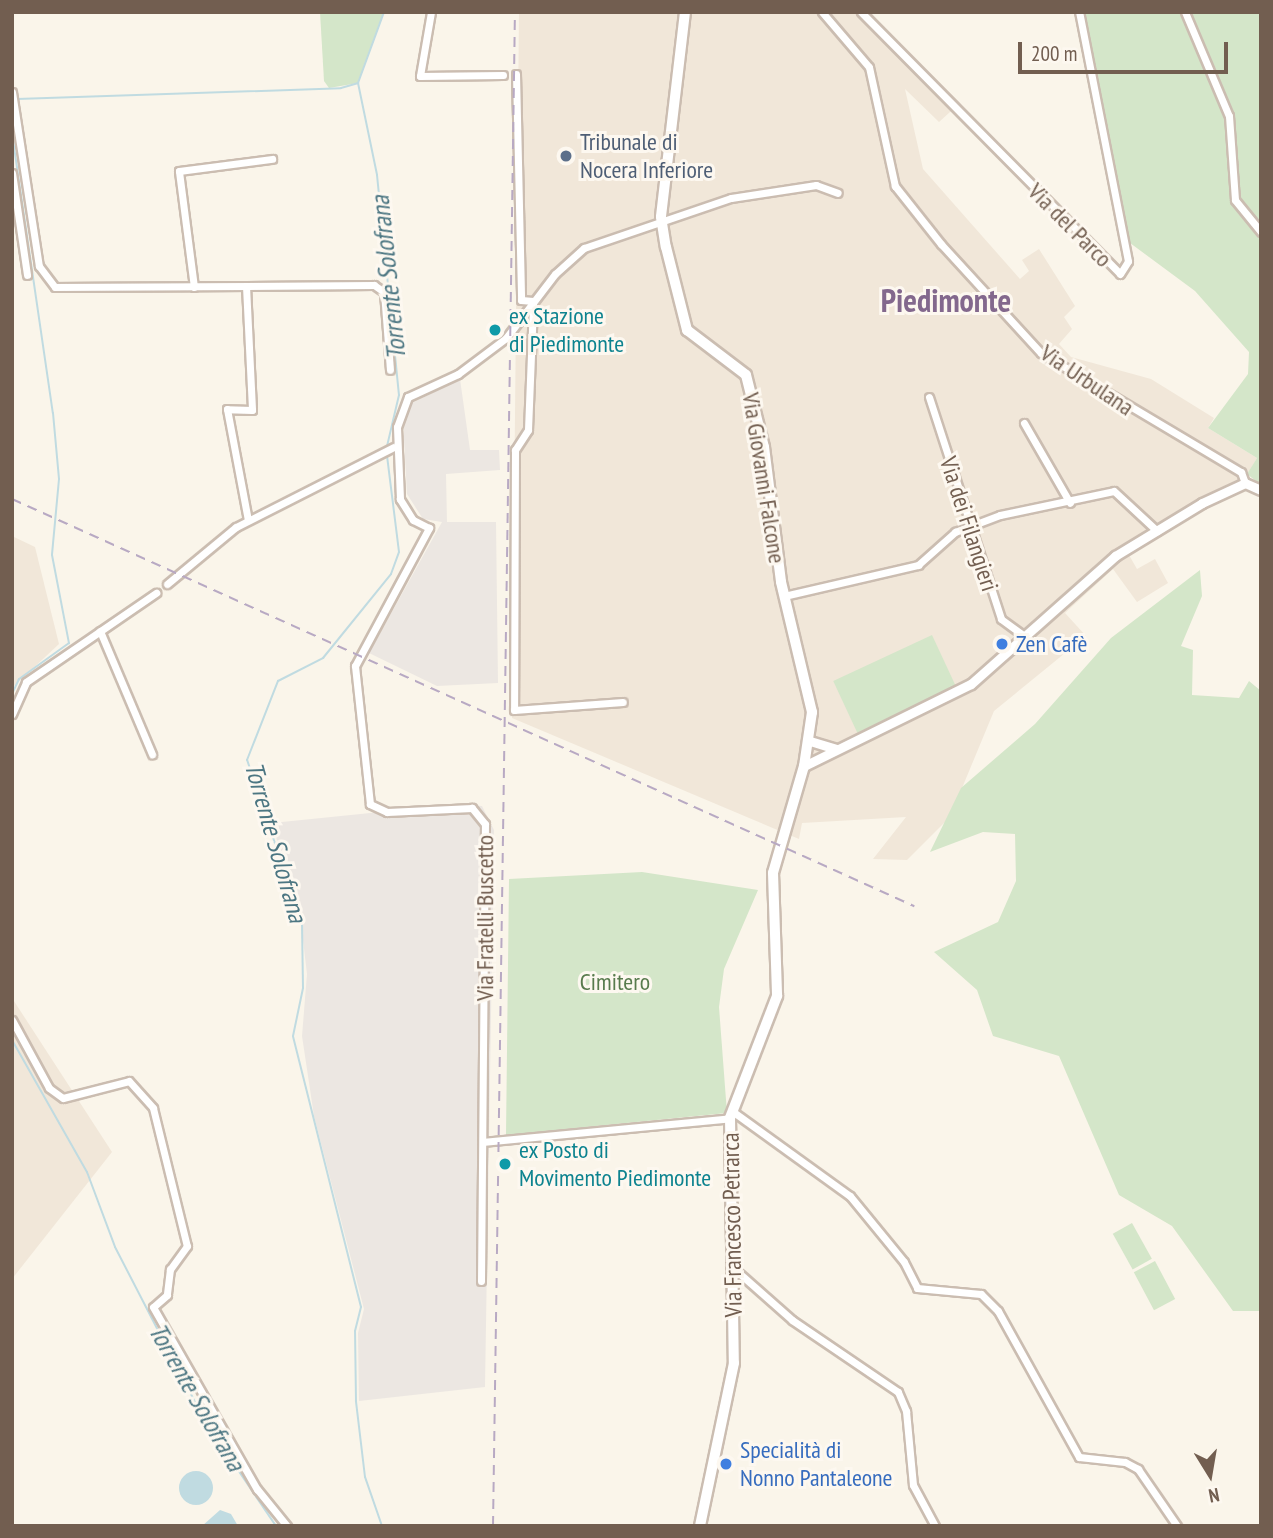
<!DOCTYPE html>
<meta charset="utf-8">
<style>
body{margin:0}
#map{position:relative;width:1273px;height:1538px;overflow:hidden;background:#faf5ea;font-family:"PT Sans Narrow",sans-serif}
div>[style]{position:absolute}
.residential>*{inset:0;background:#f1e7d9}
.industrial>*{inset:0;background:#ece7e2}
.green>*{inset:0;background:#d4e6c9;transform-origin:0 0}
.water>*{inset:0;background:#c0dbe1}
.round{border-radius:50%}
.stream>*{height:2px;margin:-1px;padding:0 1px;transform-origin:1px;border-radius:1px;background:#c0dbe1}
.roads{filter:drop-shadow(2px 0 #cbbdb1) drop-shadow(-2px 0 #cbbdb1) drop-shadow(0 2px #cbbdb1) drop-shadow(0 -2px #cbbdb1)}
.minor>*{height:7px;margin:-3.5px;padding:0 3.5px;transform-origin:3.5px;border-radius:3.5px;background:#fff}
.tertiary>*{height:9px;margin:-4.5px;padding:0 4.5px;transform-origin:4.5px;border-radius:4.5px;background:#fff}
.secondary>*{height:10px;margin:-5px;padding:0 5px;transform-origin:5px;border-radius:5px;background:#fff}
.rail>*{height:2px;margin-top:-1px;transform-origin:0;background:repeating-linear-gradient(90deg,#b8a9c3 0 10px,transparent 0 17px)}
.dots>*{width:19px;height:19px;translate:-50% -50%;box-sizing:border-box;border:4px solid #fdf8f0;border-radius:50%}
span{translate:-50% -50%;white-space:nowrap;text-align:center;line-height:1.15;-webkit-text-stroke:6px #fdf8f0;paint-order:stroke}
.service-label{font-size:24px;color:#4e5e75}
.left{translate:0 -50%;text-align:left}
.street-label{font-size:24px;color:#725e50}
.culture-label{font-size:24px;color:#0d838f}
.shop-label{font-size:24px;color:#366cbe}
.park-label{font-size:24px;color:#587b4d}
.water-label{font-size:26px;color:#4c7682;font-style:italic}
.district-label{font-size:32px;color:#83688d;font-weight:700}
.frame{position:absolute;inset:0;border:14px solid #725e50;pointer-events:none}
.north{position:absolute;left:1175px;top:1440px;width:70px;height:70px;-webkit-text-stroke:5px #fdf8f0;paint-order:stroke;rotate:169deg;font-size:19px;font-weight:700;line-height:28px;text-align:center;color:#725e50}
.north::after{content:'';display:block;margin:auto;width:24px;height:32px;background:#725e50;clip-path:polygon(50% 0,100% 100%,50% 72%,0 100%)}
.scale{position:absolute;left:1018px;top:42px;width:210px;height:32px;box-sizing:border-box;border:4px solid #725e50;border-top:0;padding-left:9px;font-size:21px;line-height:24px;white-space:nowrap;color:#725e50;-webkit-text-stroke:5px #fdf8f0;paint-order:stroke}
</style>
<div id="map">
<div class="residential">
<i style="clip-path:polygon(519px 12px,867px 12px,960px 103px,939px 122px,905px 89px,923px 169px,1020px 279px,1029px 271px,1022px 260px,1039px 249px,1075px 306px,1064px 317px,1072px 329px,1059px 344px,1071px 357px,1151px 379px,1214px 418px,1208px 428px,1257px 458px,1239px 488px,1129px 555px,1137px 569px,1155px 559px,1168px 583px,1137px 602px,1113px 569px,1065px 613px,1086px 636px,994px 711px,950px 817px,907px 860px,873px 859px,906px 817px,802px 823px,799px 839px,512px 718px)"></i>
<i style="clip-path:polygon(12px 536px,35px 547px,59px 644px,12px 688px)"></i>
<i style="clip-path:polygon(12px 998px,112px 1152px,12px 1279px)"></i>
</div>
<div class="industrial">
<i style="clip-path:polygon(460px 379px,470px 450px,499px 450px,500px 470px,446px 474px,447px 522px,496px 522px,498px 683px,437px 686px,369px 653px,442px 522px,423px 519px,407px 494px,403px 421px,412px 403px)"></i>
<i style="clip-path:polygon(459px 804px,482px 806px,494px 830px,485px 1387px,359px 1401px,358px 1333px,364px 1309px,314px 1116px,302px 1036px,307px 974px,301px 923px,272px 823px)"></i>
</div>
<div class="green">
<i style="clip-path:polygon(320px 12px,384px 12px,358px 83px,329px 88px,324px 81px)"></i>
<i style="clip-path:polygon(1085px 12px,1261px 12px,1261px 485px,1247px 474px,1257px 458px,1208px 428px,1248px 374px,1249px 352px,1195px 291px,1126px 240px)"></i>
<i style="clip-path:polygon(1200px 570px,1202px 596px,1181px 646px,1193px 650px,1192px 695px,1239px 698px,1249px 681px,1261px 691px,1261px 1311px,1233px 1311px,1172px 1226px,1119px 1195px,1059px 1056px,993px 1036px,977px 990px,934px 952px,998px 922px,1016px 881px,1015px 834px,983px 832px,930px 852px,961px 788px,1035px 724px,1111px 638px)"></i>
<i style="left:932px;top:635px;width:57px;height:109px;rotate:65deg"></i>
<i style="clip-path:polygon(642px 872px,758px 890px,724px 969px,719px 1007px,727px 1113px,506px 1135px,509px 879px)"></i>
<i style="left:1132px;top:1223px;width:41px;height:22px;rotate:61deg"></i>
<i style="left:1155px;top:1261px;width:43px;height:24px;rotate:62deg"></i>
</div>
<div class="water">
<i class="round" style="left:179px;top:1471px;width:34px;height:34px"></i>
<i style="clip-path:polygon(220px 1510px,231px 1514px,238px 1526px,202px 1526px)"></i>
</div>
<div class="stream">
<i style="left:358px;top:83px;width:94px;rotate:78.3deg"></i>
<i style="left:377px;top:175px;width:221px;rotate:84.3deg"></i>
<i style="left:399px;top:395px;width:52px;rotate:103.2deg"></i>
<i style="left:17px;top:99px;width:324px;rotate:-1.9deg"></i>
<i style="left:341px;top:88px;width:18px;rotate:-16deg"></i>
<i style="left:358px;top:83px;width:76px;rotate:-69.9deg"></i>
<i style="left:12px;top:133px;width:283px;rotate:81.7deg"></i>
<i style="left:53px;top:413px;width:66px;rotate:84.8deg"></i>
<i style="left:59px;top:479px;width:76px;rotate:95.3deg"></i>
<i style="left:52px;top:555px;width:90px;rotate:79.1deg"></i>
<i style="left:69px;top:643px;width:62px;rotate:144.2deg"></i>
<i style="left:19px;top:679px;width:17px;rotate:115deg"></i>
<i style="left:12px;top:1040px;width:152px;rotate:60.4deg"></i>
<i style="left:87px;top:1172px;width:80px;rotate:69.5deg"></i>
<i style="left:115px;top:1247px;width:198px;rotate:62.7deg"></i>
<i style="left:206px;top:1423px;width:125px;rotate:55.8deg"></i>
<i style="left:382px;top:1526px;width:52px;rotate:-109.1deg"></i>
<i style="left:365px;top:1477px;width:77px;rotate:-96.8deg"></i>
<i style="left:356px;top:1401px;width:70px;rotate:-90.8deg"></i>
<i style="left:355px;top:1331px;width:25px;rotate:-76deg"></i>
<i style="left:361px;top:1307px;width:279px;rotate:-104.1deg"></i>
<i style="left:293px;top:1036px;width:49px;rotate:-78.2deg"></i>
<i style="left:303px;top:988px;width:64px;rotate:-90.9deg"></i>
<i style="left:302px;top:924px;width:173px;rotate:-108.5deg"></i>
<i style="left:247px;top:760px;width:85px;rotate:-68.6deg"></i>
<i style="left:278px;top:681px;width:51px;rotate:-27.1deg"></i>
<i style="left:323px;top:658px;width:108px;rotate:-51deg"></i>
<i style="left:391px;top:574px;width:23px;rotate:-70deg"></i>
<i style="left:399px;top:552px;width:98px;rotate:-97.1deg"></i>
</div>
<div class="roads">
<div class="minor">
<i style="left:431px;top:12px;width:65px;rotate:99.8deg"></i>
<i style="left:420px;top:76px;width:83px;rotate:-0.7deg"></i>
<i style="left:822px;top:12px;width:72px;rotate:49.5deg"></i>
<i style="left:869px;top:67px;width:122px;rotate:77.7deg"></i>
<i style="left:895px;top:186px;width:74px;rotate:51.6deg"></i>
<i style="left:941px;top:244px;width:148px;rotate:47.5deg"></i>
<i style="left:1041px;top:353px;width:233px;rotate:30.8deg"></i>
<i style="left:1241px;top:472px;width:12px;rotate:70deg"></i>
<i style="left:861px;top:12px;width:368px;rotate:45.3deg"></i>
<i style="left:1120px;top:274px;width:15px;rotate:-58deg"></i>
<i style="left:1128px;top:261px;width:254px;rotate:-101.1deg"></i>
<i style="left:1185px;top:12px;width:113px;rotate:67.1deg"></i>
<i style="left:1229px;top:116px;width:84px;rotate:85.9deg"></i>
<i style="left:1235px;top:200px;width:41px;rotate:50.9deg"></i>
<i style="left:516px;top:74px;width:226px;rotate:88.7deg"></i>
<i style="left:521px;top:300px;width:12px;rotate:5deg"></i>
<i style="left:12px;top:92px;width:176px;rotate:81.2deg"></i>
<i style="left:39px;top:266px;width:26px;rotate:53deg"></i>
<i style="left:55px;top:287px;width:191px;rotate:-0.3deg"></i>
<i style="left:246px;top:286px;width:124px;rotate:87.2deg"></i>
<i style="left:252px;top:410px;width:25px;rotate:-178deg"></i>
<i style="left:227px;top:409px;width:113px;rotate:79.3deg"></i>
<i style="left:12px;top:173px;width:103px;rotate:81.6deg"></i>
<i style="left:246px;top:286px;width:128px;rotate:-0.4deg"></i>
<i style="left:374px;top:285px;width:12px;rotate:35deg"></i>
<i style="left:384px;top:292px;width:78px;rotate:85.6deg"></i>
<i style="left:194px;top:287px;width:117px;rotate:-97.4deg"></i>
<i style="left:179px;top:171px;width:94px;rotate:-7.4deg"></i>
<i style="left:533px;top:305px;width:125px;rotate:92.3deg"></i>
<i style="left:528px;top:430px;width:24px;rotate:123deg"></i>
<i style="left:515px;top:450px;width:260px;rotate:90.2deg"></i>
<i style="left:514px;top:710px;width:109px;rotate:-4.2deg"></i>
<i style="left:929px;top:397px;width:233px;rotate:72deg"></i>
<i style="left:1001px;top:619px;width:32px;rotate:36deg"></i>
<i style="left:1024px;top:423px;width:92px;rotate:60.1deg"></i>
<i style="left:167px;top:584px;width:89px;rotate:-39.6deg"></i>
<i style="left:236px;top:527px;width:177px;rotate:-26.9deg"></i>
<i style="left:784px;top:596px;width:138px;rotate:-13deg"></i>
<i style="left:918px;top:565px;width:50px;rotate:-41.7deg"></i>
<i style="left:955px;top:532px;width:48px;rotate:-20.7deg"></i>
<i style="left:1000px;top:515px;width:116px;rotate:-11.9deg"></i>
<i style="left:1114px;top:491px;width:59px;rotate:42.9deg"></i>
<i style="left:100px;top:631px;width:134px;rotate:67.1deg"></i>
<i style="left:12px;top:714px;width:35px;rotate:-66deg"></i>
<i style="left:26px;top:682px;width:158px;rotate:-34.4deg"></i>
<i style="left:12px;top:1020px;width:77px;rotate:61.4deg"></i>
<i style="left:49px;top:1088px;width:17px;rotate:36deg"></i>
<i style="left:63px;top:1098px;width:68px;rotate:-14.4deg"></i>
<i style="left:129px;top:1081px;width:36px;rotate:48deg"></i>
<i style="left:153px;top:1108px;width:142px;rotate:76.2deg"></i>
<i style="left:187px;top:1246px;width:29px;rotate:126deg"></i>
<i style="left:170px;top:1269px;width:26px;rotate:97deg"></i>
<i style="left:167px;top:1295px;width:18px;rotate:139deg"></i>
<i style="left:153px;top:1307px;width:210px;rotate:60.3deg"></i>
<i style="left:257px;top:1489px;width:48px;rotate:51deg"></i>
<i style="left:732px;top:1111px;width:145px;rotate:35.8deg"></i>
<i style="left:850px;top:1196px;width:85px;rotate:50.7deg"></i>
<i style="left:904px;top:1262px;width:29px;rotate:63deg"></i>
<i style="left:917px;top:1288px;width:64px;rotate:5.4deg"></i>
<i style="left:981px;top:1294px;width:24px;rotate:45deg"></i>
<i style="left:998px;top:1311px;width:167px;rotate:61deg"></i>
<i style="left:1079px;top:1457px;width:46px;rotate:6.2deg"></i>
<i style="left:1125px;top:1462px;width:15px;rotate:28deg"></i>
<i style="left:1138px;top:1469px;width:69px;rotate:55.6deg"></i>
<i style="left:483px;top:1142px;width:248px;rotate:-5.5deg"></i>
<i style="left:731px;top:1266px;width:81px;rotate:41.5deg"></i>
<i style="left:792px;top:1320px;width:128px;rotate:34.2deg"></i>
<i style="left:898px;top:1392px;width:21px;rotate:67deg"></i>
<i style="left:906px;top:1411px;width:74px;rotate:84.6deg"></i>
<i style="left:913px;top:1485px;width:47px;rotate:61.8deg"></i>
<i style="left:481px;top:1281px;width:457px;rotate:-89.5deg"></i>
<i style="left:485px;top:824px;width:21px;rotate:-129deg"></i>
<i style="left:472px;top:808px;width:85px;rotate:177.3deg"></i>
<i style="left:387px;top:812px;width:19px;rotate:-155deg"></i>
<i style="left:370px;top:804px;width:139px;rotate:-96.2deg"></i>
<i style="left:355px;top:666px;width:157px;rotate:-61.8deg"></i>
<i style="left:429px;top:528px;width:18px;rotate:-153deg"></i>
<i style="left:413px;top:520px;width:25px;rotate:-122deg"></i>
<i style="left:400px;top:499px;width:72px;rotate:-92.4deg"></i>
<i style="left:397px;top:427px;width:32px;rotate:-70deg"></i>
<i style="left:408px;top:397px;width:55px;rotate:-24.7deg"></i>
<i style="left:458px;top:374px;width:60px;rotate:-36.9deg"></i>
<i style="left:506px;top:338px;width:81px;rotate:-52.6deg"></i>
<i style="left:555px;top:274px;width:39px;rotate:-42deg"></i>
<i style="left:584px;top:248px;width:155px;rotate:-18.8deg"></i>
<i style="left:731px;top:198px;width:86px;rotate:-8.7deg"></i>
<i style="left:816px;top:185px;width:23px;rotate:20deg"></i>
</div>
<div class="tertiary">
<i style="left:810px;top:741px;width:27px;rotate:17deg"></i>
<i style="left:804px;top:766px;width:186px;rotate:-26.2deg"></i>
<i style="left:971px;top:684px;width:193px;rotate:-41.6deg"></i>
<i style="left:1115px;top:556px;width:102px;rotate:-31.3deg"></i>
<i style="left:1202px;top:503px;width:47px;rotate:-24.9deg"></i>
<i style="left:1245px;top:483px;width:17px;rotate:24deg"></i>
</div>
<div class="secondary">
<i style="left:685px;top:12px;width:206px;rotate:96.7deg"></i>
<i style="left:661px;top:217px;width:30px;rotate:81deg"></i>
<i style="left:666px;top:247px;width:86px;rotate:75.8deg"></i>
<i style="left:687px;top:330px;width:74px;rotate:37.3deg"></i>
<i style="left:746px;top:375px;width:74px;rotate:76deg"></i>
<i style="left:764px;top:447px;width:136px;rotate:82.8deg"></i>
<i style="left:781px;top:582px;width:134px;rotate:76.6deg"></i>
<i style="left:812px;top:712px;width:55px;rotate:98.4deg"></i>
<i style="left:804px;top:766px;width:111px;rotate:106.2deg"></i>
<i style="left:773px;top:873px;width:123px;rotate:88.1deg"></i>
<i style="left:777px;top:996px;width:131px;rotate:111.1deg"></i>
<i style="left:730px;top:1118px;width:245px;rotate:89.1deg"></i>
<i style="left:734px;top:1363px;width:167px;rotate:101.8deg"></i>
</div>
</div>
<div class="rail">
<i style="left:12px;top:499px;width:990px;rotate:24.29deg"></i>
<i style="left:493px;top:1526px;width:1514px;rotate:-89.17deg"></i>
</div>
<div class="dots">
<i style="left:566px;top:156px;background:#5c6f8a"></i>
<i style="left:495px;top:330px;background:#0f9aa8"></i>
<i style="left:1002px;top:644px;background:#3f7fe0"></i>
<i style="left:505px;top:1164px;background:#0f9aa8"></i>
<i style="left:726px;top:1464px;background:#3f7fe0"></i>
</div>
<div class="service-label">
<span class="left" style="left:580px;top:156px">Tribunale di<br>Nocera Inferiore</span>
</div>
<div class="street-label">
<span style="left:1070px;top:225px;rotate:45deg">Via del Parco</span>
<span style="left:1087px;top:380px;rotate:34deg">Via Urbulana</span>
<span style="left:764px;top:478px;rotate:81deg">Via Giovanni Falcone</span>
<span style="left:969px;top:524px;rotate:72deg">Via dei Filangieri</span>
<span style="left:485px;top:918px;rotate:-90deg">Via Fratelli Buscetto</span>
<span style="left:732px;top:1225px;rotate:-91deg">Via Francesco Petrarca</span>
</div>
<div class="culture-label">
<span class="left" style="left:509px;top:330px">ex Stazione<br>di Piedimonte</span>
<span class="left" style="left:519px;top:1164px">ex Posto di<br>Movimento Piedimonte</span>
</div>
<div class="shop-label">
<span class="left" style="left:1016px;top:644px">Zen Cafè</span>
<span class="left" style="left:740px;top:1464px">Specialità di<br>Nonno Pantaleone</span>
</div>
<div class="park-label">
<span style="left:615px;top:982px">Cimitero</span>
</div>
<div class="water-label">
<span style="left:388px;top:278px;rotate:-96deg">Torrente Solofrana</span>
<span style="left:276px;top:842px;rotate:74deg">Torrente Solofrana</span>
<span style="left:197px;top:1397px;rotate:60deg">Torrente Solofrana</span>
</div>
<div class="district-label">
<span style="left:946px;top:300px">Piedimonte</span>
</div>
<div class="frame"></div>
<div class="north">N</div>
<div class="scale">200 m</div>
</div>
